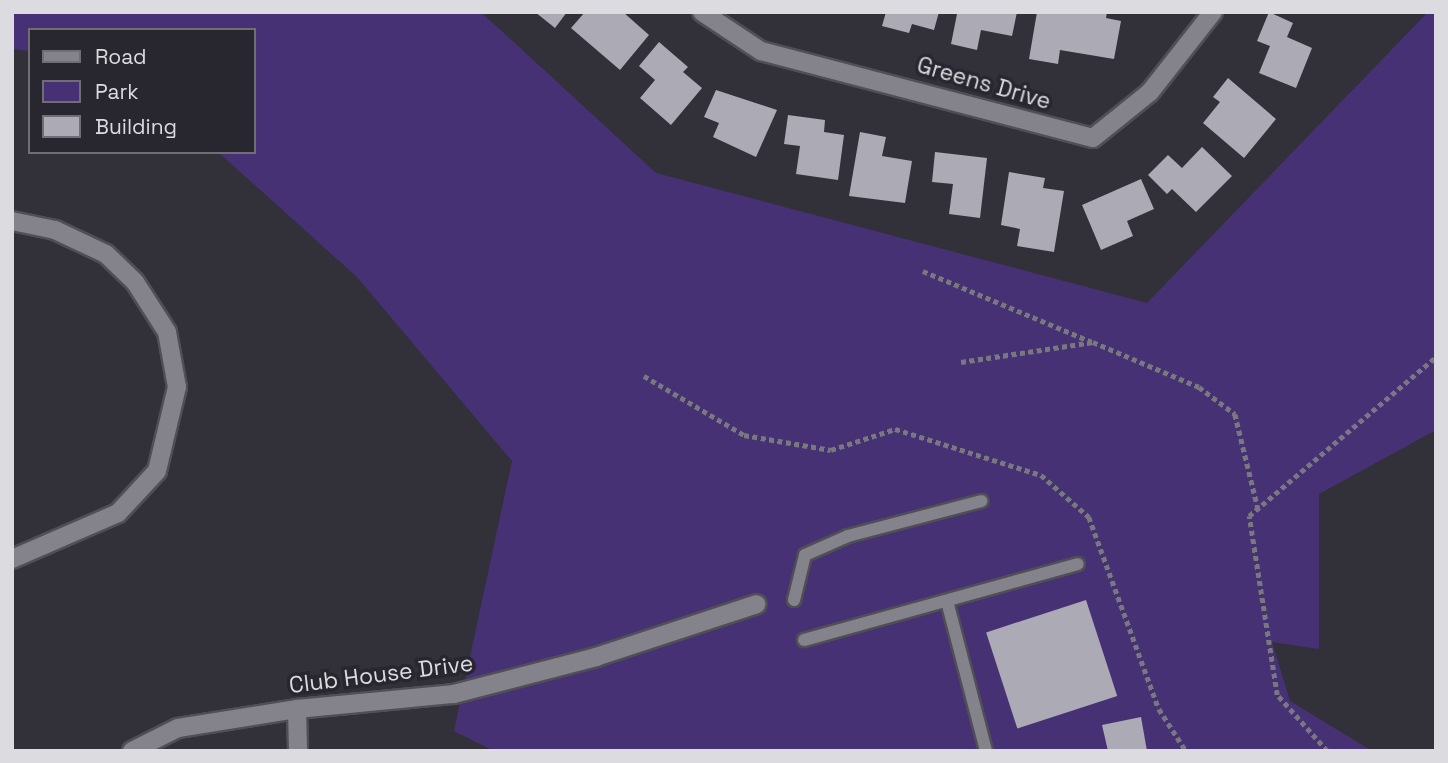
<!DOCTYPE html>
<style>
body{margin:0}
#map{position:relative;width:1448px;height:763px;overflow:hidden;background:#323038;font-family:"Space Grotesk",sans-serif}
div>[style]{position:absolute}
.green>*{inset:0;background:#473175}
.building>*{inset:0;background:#acaab4;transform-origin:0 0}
.path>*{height:4.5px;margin-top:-2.25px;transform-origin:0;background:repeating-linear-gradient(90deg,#7a787f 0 5px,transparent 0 8.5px)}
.roads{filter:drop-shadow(2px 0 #504f55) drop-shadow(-2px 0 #504f55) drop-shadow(0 2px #504f55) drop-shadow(0 -2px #504f55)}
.service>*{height:12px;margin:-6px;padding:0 6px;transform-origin:6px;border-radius:6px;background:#84828b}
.minor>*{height:18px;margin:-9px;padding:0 9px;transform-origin:9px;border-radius:9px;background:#84828b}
span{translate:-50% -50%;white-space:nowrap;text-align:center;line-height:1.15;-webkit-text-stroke:7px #28262e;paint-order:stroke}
.street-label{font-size:23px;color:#dcdbe0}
.frame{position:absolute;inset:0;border:14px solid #dcdbe0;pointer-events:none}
.legend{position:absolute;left:28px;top:28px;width:228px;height:126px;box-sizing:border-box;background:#28262e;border:2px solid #706e75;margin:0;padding:9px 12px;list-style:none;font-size:21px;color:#dcdbe0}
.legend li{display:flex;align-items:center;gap:14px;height:35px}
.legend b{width:35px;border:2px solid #706e75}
</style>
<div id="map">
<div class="green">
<i style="clip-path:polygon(12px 12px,481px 12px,656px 173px,1147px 303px,1428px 12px,1436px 12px,1436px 430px,1319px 494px,1319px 649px,1272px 642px,1290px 701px,1372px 751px,494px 751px,454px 731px,512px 461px,357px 277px,218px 152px,254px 152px,254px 30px,30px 30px,30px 51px,12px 49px)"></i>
</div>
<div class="building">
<i style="clip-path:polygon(535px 12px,567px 12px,555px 28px)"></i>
<i style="clip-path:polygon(585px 12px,623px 12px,649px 35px,620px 70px,571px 28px)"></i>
<i style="clip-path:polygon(886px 12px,939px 12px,934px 30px,912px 24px,909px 33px,882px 26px)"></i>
<i style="clip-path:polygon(966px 12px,1017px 12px,1012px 36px,981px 30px,977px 50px,951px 44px,957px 14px)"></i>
<i style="clip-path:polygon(1037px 12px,1107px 12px,1106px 18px,1121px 21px,1114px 59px,1060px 50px,1058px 64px,1029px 59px)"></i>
<i style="clip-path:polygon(1269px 12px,1293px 23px,1287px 37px,1312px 48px,1296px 88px,1259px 73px,1270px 46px,1257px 41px)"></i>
<i style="clip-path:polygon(659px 42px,688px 67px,683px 72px,702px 88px,671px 125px,640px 98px,655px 80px,639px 66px)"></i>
<i style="clip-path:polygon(1228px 78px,1276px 119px,1244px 158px,1203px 123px,1220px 102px,1213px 97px)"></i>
<i style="clip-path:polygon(716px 90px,777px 110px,756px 157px,713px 137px,719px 123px,704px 117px)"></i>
<i style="clip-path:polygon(788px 115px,825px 120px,824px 132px,844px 135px,838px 180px,796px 174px,800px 146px,784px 144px)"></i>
<i style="clip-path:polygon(860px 132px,886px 137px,882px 156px,912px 161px,905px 203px,849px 196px)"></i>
<i style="clip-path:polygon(1202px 147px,1232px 176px,1196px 212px,1172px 189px,1167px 194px,1148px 175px,1168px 155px,1182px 168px)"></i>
<i style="clip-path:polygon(935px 152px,987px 158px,980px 218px,949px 214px,953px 184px,932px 182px)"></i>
<i style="clip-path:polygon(1009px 172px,1045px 178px,1043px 188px,1064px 191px,1054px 252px,1017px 246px,1020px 229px,1001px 225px)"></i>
<i style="clip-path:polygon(1141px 179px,1154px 209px,1127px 221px,1133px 236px,1101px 250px,1082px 205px)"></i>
<i style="left:1086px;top:600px;width:101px;height:105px;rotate:72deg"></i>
<i style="clip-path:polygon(1141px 717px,1147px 751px,1108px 751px,1102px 725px)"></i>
</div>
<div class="path">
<i style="left:923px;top:271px;width:183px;rotate:22.8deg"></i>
<i style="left:961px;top:362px;width:134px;rotate:-8.6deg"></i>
<i style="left:1093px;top:342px;width:115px;rotate:23deg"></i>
<i style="left:1199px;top:387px;width:45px;rotate:36.9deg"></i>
<i style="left:1235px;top:414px;width:97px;rotate:76.3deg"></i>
<i style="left:644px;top:376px;width:116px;rotate:30.5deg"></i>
<i style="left:744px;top:435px;width:88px;rotate:9.8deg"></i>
<i style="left:831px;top:450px;width:67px;rotate:-18.2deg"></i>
<i style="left:895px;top:429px;width:153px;rotate:17.5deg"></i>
<i style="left:1041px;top:475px;width:64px;rotate:41.2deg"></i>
<i style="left:1089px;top:517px;width:204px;rotate:70deg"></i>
<i style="left:1159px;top:709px;width:50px;rotate:57.3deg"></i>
<i style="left:1327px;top:751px;width:75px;rotate:-131.8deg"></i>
<i style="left:1277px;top:695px;width:181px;rotate:-98.9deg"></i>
<i style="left:1249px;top:516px;width:245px;rotate:-40.4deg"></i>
</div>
<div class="roads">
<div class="service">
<i style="left:794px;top:600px;width:46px;rotate:-76.3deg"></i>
<i style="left:805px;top:555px;width:47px;rotate:-23.8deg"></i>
<i style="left:848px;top:536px;width:138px;rotate:-14.7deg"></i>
<i style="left:947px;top:601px;width:155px;rotate:75.4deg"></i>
<i style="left:804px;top:640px;width:284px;rotate:-15.5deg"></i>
</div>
<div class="minor">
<i style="left:702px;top:12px;width:71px;rotate:33.5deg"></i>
<i style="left:761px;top:51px;width:343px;rotate:14.7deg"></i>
<i style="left:1093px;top:138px;width:73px;rotate:-38.9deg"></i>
<i style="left:1150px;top:92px;width:102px;rotate:-51.8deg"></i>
<i style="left:12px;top:221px;width:44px;rotate:11.8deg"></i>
<i style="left:55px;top:230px;width:56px;rotate:25.2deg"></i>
<i style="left:106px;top:254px;width:40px;rotate:44deg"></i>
<i style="left:135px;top:282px;width:59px;rotate:57.4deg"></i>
<i style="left:167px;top:332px;width:56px;rotate:79.7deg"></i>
<i style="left:177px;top:387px;width:86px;rotate:103.4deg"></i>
<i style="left:157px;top:471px;width:57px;rotate:132.9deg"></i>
<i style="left:118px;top:513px;width:116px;rotate:156.5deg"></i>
<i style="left:297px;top:709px;width:42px;rotate:88.6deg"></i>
<i style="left:132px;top:751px;width:51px;rotate:-26.6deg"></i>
<i style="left:178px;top:728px;width:121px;rotate:-9.1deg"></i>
<i style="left:297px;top:709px;width:158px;rotate:-5.5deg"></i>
<i style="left:454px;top:694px;width:147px;rotate:-14.6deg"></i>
<i style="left:596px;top:657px;width:169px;rotate:-18.2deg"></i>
</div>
</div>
<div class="street-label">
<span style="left:984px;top:83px;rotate:16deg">Greens Drive</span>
<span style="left:381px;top:674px;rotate:-7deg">Club House Drive</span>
</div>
<div class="frame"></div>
<ul class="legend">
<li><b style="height:9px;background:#84828b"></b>Road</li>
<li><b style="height:19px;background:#473175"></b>Park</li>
<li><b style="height:19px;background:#acaab4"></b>Building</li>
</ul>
</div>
